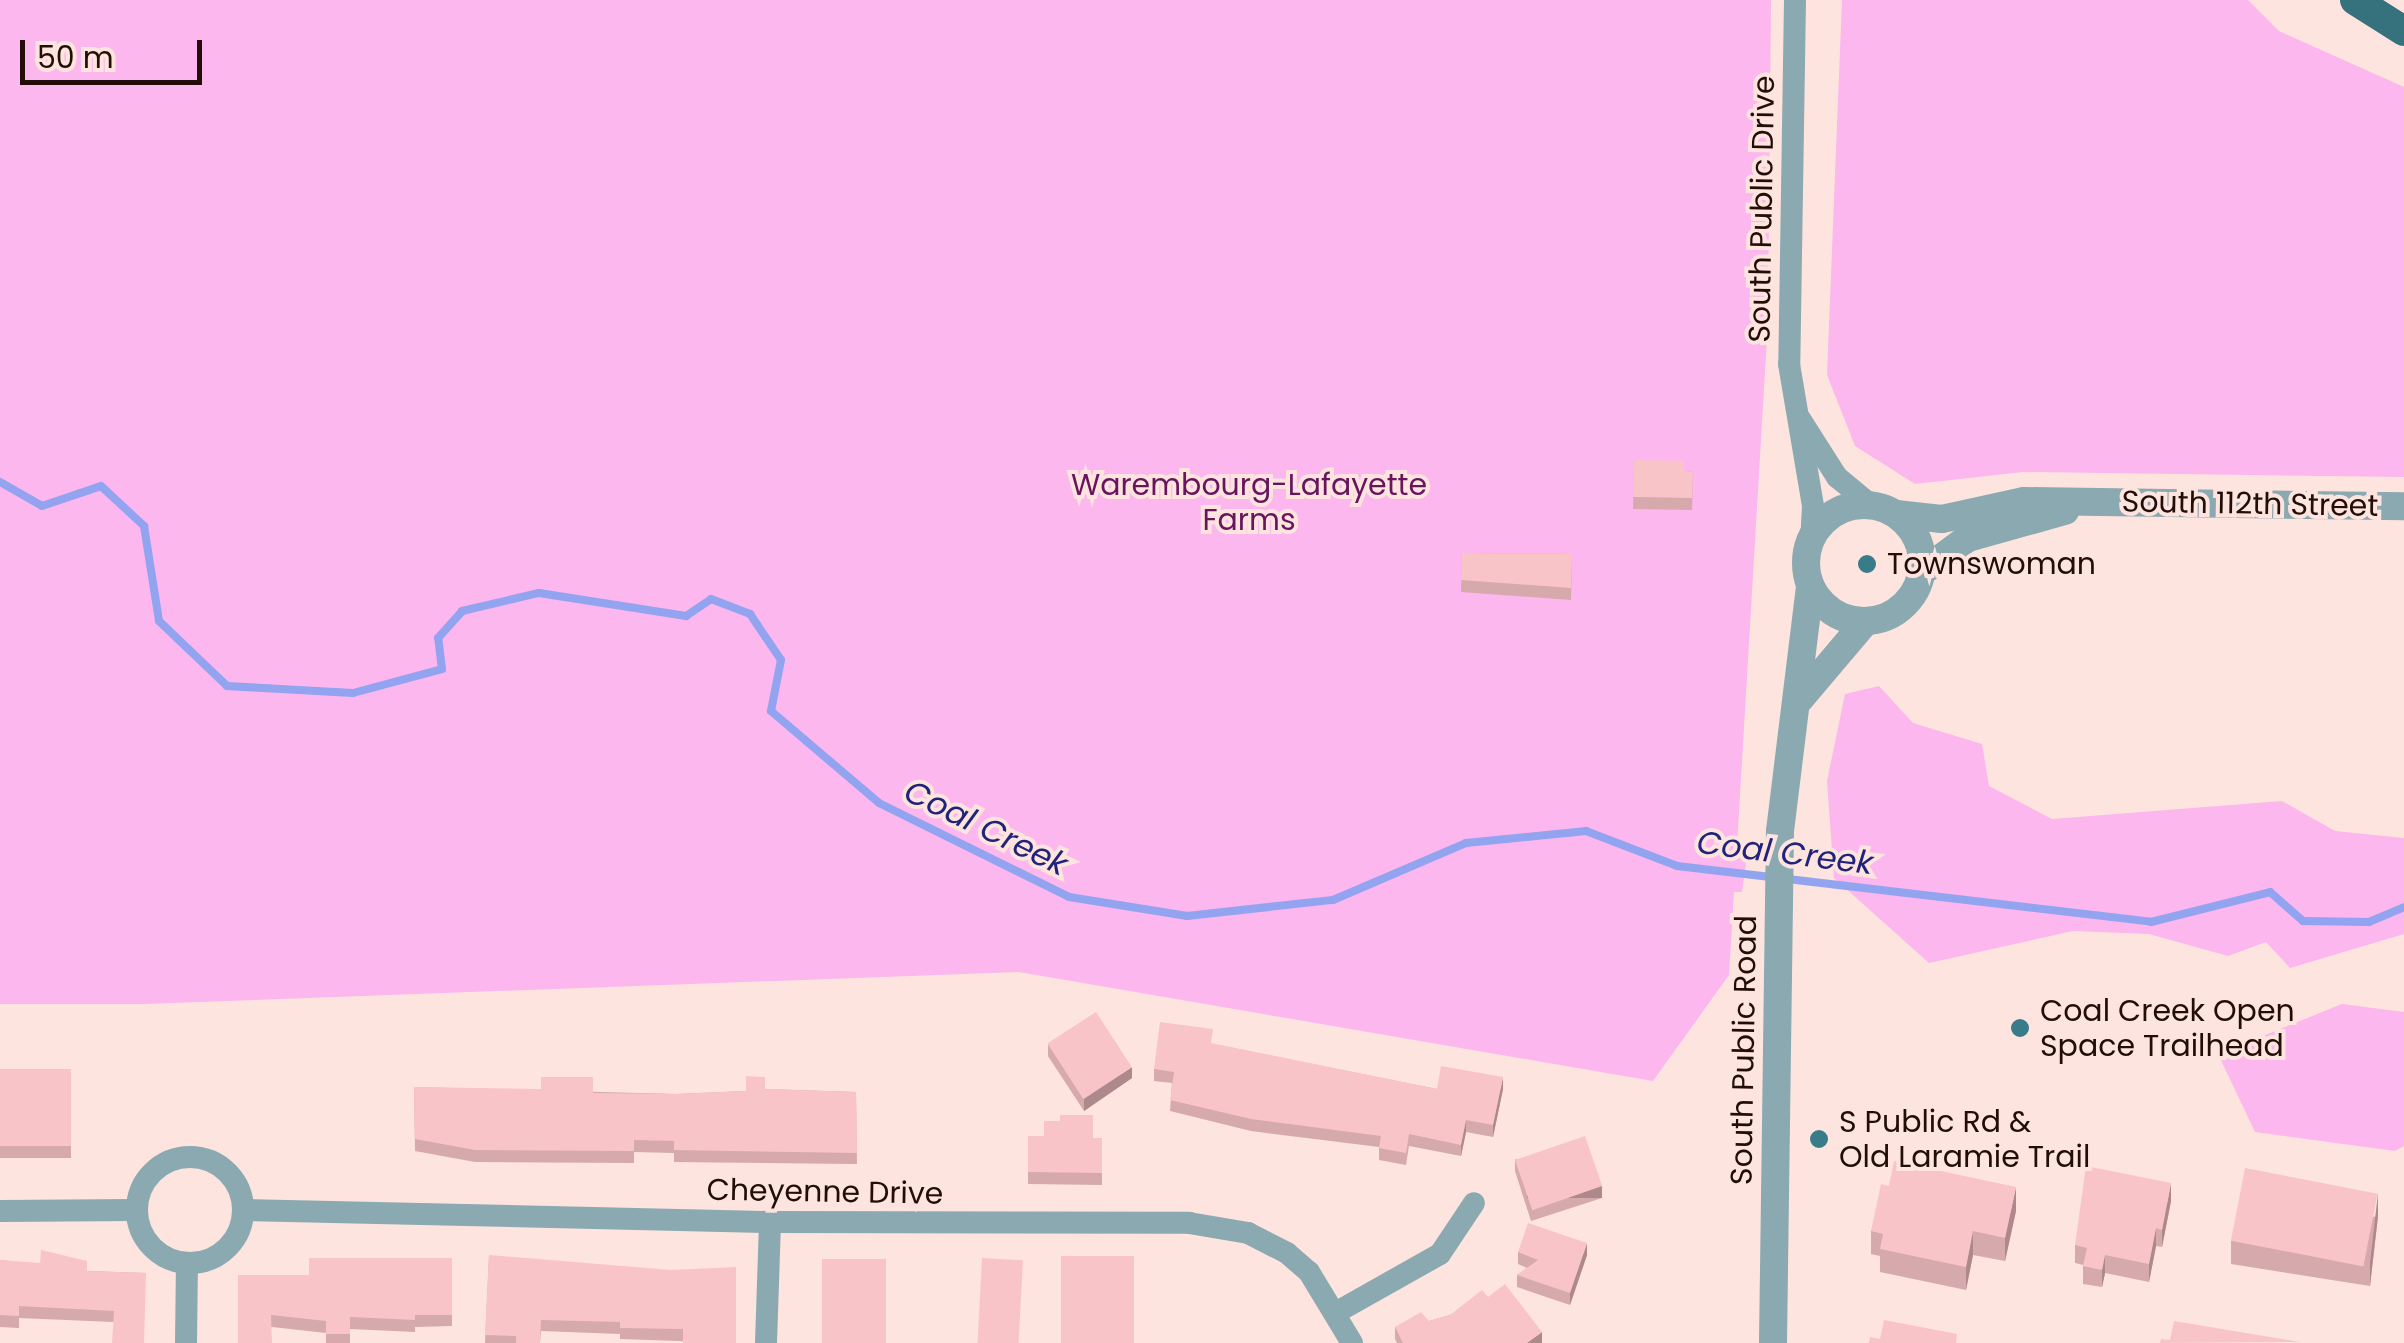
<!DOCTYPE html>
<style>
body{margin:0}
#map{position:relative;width:2404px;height:1343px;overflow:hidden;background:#fee4de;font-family:Poppins,sans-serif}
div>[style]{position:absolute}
.green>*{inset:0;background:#fbb7ee}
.stream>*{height:8px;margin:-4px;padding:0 4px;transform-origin:4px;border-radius:4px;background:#92a3f0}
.minor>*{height:22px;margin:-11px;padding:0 11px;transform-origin:11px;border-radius:11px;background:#8ba9b0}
.minor>.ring{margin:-11px;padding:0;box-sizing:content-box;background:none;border:22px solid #8ba9b0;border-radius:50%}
.tertiary>*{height:28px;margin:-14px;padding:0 14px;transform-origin:14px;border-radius:14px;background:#8ba9b0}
.tertiary>.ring{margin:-14px;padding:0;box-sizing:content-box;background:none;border:28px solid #8ba9b0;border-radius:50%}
.primary>*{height:30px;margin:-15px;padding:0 15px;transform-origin:15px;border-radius:15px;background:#36717e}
.wall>*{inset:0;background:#d6a9ac;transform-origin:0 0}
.shaded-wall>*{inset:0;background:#ae898c;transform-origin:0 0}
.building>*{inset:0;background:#f9c4c8;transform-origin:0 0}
.dots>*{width:28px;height:28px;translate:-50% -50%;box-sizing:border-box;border:5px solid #fee4de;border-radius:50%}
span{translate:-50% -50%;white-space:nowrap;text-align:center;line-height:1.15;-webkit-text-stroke:8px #fee4de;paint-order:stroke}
.street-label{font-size:30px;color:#220d08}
.park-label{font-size:30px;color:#68145e}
.poi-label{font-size:30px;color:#220d08}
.left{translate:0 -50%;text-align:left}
.water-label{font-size:32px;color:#20237a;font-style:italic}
.scale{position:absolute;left:20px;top:40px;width:182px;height:45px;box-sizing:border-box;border:5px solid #220d08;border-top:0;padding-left:12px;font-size:30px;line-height:35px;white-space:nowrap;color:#220d08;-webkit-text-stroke:8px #fee4de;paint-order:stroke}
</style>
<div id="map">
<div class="green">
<i style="clip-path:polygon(0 0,1771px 0,1768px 321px,1737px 846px,1748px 849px,1742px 892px,1734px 892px,1729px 975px,1653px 1081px,1019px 972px,144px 1004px,0 1004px)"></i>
<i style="clip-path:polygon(1842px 0,2248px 0,2279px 31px,2404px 87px,2404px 477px,2023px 472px,1915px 484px,1855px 446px,1827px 375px)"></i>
<i style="clip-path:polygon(1879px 686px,1913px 723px,1982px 744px,1989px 786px,2052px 819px,2282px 801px,2335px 831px,2404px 838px,2404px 934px,2290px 968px,2266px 942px,2228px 956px,2149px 934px,2073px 931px,1929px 963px,1834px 878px,1827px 781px,1845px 694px)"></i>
<i style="clip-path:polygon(2342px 1004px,2404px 1012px,2404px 1146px,2395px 1151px,2255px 1132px,2218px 1054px)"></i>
</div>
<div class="stream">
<i style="left:0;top:482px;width:48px;rotate:29.7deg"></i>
<i style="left:42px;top:506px;width:62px;rotate:-18.7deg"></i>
<i style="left:101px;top:486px;width:59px;rotate:42.9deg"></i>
<i style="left:144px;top:526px;width:96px;rotate:81deg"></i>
<i style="left:159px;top:621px;width:94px;rotate:43.7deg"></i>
<i style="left:227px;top:686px;width:126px;rotate:3.2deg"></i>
<i style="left:353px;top:693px;width:92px;rotate:-15.1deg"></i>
<i style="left:442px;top:669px;width:31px;rotate:-97deg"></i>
<i style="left:438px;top:638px;width:36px;rotate:-48deg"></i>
<i style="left:462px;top:611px;width:79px;rotate:-13.2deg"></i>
<i style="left:539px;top:593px;width:149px;rotate:8.9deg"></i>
<i style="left:686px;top:616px;width:30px;rotate:-34deg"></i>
<i style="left:711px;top:599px;width:42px;rotate:21deg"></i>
<i style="left:750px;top:614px;width:55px;rotate:56deg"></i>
<i style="left:781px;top:660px;width:52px;rotate:101.1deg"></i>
<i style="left:771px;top:711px;width:142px;rotate:40.4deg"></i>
<i style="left:879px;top:803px;width:212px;rotate:26.3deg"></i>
<i style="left:1069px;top:897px;width:120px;rotate:9.1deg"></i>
<i style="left:1187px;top:916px;width:147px;rotate:-6.3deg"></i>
<i style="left:1333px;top:900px;width:145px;rotate:-23.2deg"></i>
<i style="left:1466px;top:843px;width:121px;rotate:-5.7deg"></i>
<i style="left:1586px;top:831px;width:97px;rotate:21deg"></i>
<i style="left:1677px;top:866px;width:477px;rotate:6.7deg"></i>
<i style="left:2151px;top:922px;width:123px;rotate:-14.1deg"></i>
<i style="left:2270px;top:892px;width:44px;rotate:41.3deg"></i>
<i style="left:2303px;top:921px;width:66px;rotate:0.9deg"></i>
<i style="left:2369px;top:922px;width:38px;rotate:-23deg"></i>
</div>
<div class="minor">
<i style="left:1795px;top:0;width:364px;rotate:90.9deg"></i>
<i style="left:1789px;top:364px;width:144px;rotate:80.4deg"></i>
<i style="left:1813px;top:506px;width:34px;rotate:93deg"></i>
<i style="left:1800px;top:419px;width:69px;rotate:57.5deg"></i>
<i style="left:1837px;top:477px;width:45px;rotate:39.6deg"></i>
<i class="ring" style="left:137px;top:1157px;width:84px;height:84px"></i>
<i style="left:244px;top:1210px;width:526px;rotate:1.31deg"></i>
<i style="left:770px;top:1222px;width:419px;rotate:0.1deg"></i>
<i style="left:1189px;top:1223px;width:60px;rotate:9.6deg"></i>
<i style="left:1248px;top:1233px;width:44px;rotate:27.1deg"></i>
<i style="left:1287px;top:1253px;width:29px;rotate:41deg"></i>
<i style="left:1309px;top:1272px;width:83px;rotate:58.8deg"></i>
<i style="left:0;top:1211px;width:136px;rotate:-0.4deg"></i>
<i style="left:1337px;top:1312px;width:118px;rotate:-29.4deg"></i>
<i style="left:1440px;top:1254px;width:61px;rotate:-56.3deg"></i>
<i style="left:186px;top:1343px;width:79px;rotate:-89.3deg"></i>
<i style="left:766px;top:1343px;width:121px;rotate:-88.1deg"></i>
</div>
<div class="tertiary">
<i class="ring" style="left:1806px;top:505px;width:88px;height:88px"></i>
<i style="left:1896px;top:514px;width:46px;rotate:6.2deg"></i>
<i style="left:1942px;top:519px;width:84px;rotate:-12.4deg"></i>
<i style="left:2024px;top:501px;width:380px;rotate:0.8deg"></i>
<i style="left:1922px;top:572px;width:57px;rotate:-36.5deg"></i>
<i style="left:1968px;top:538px;width:101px;rotate:-15.6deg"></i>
<i style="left:1800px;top:699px;width:101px;rotate:-49.8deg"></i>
<i style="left:1773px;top:1343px;width:512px;rotate:-89.22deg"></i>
<i style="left:1780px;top:831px;width:248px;rotate:-83deg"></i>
</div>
<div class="primary">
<i style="left:2355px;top:0;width:58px;rotate:32.3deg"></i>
</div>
<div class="wall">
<i style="clip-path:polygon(1634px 460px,1684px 471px,1693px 472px,1692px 510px,1633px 509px)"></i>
<i style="clip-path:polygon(1462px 553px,1572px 554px,1571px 600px,1461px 592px)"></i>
<i style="clip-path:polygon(1048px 1044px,1132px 1078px,1084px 1111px,1048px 1056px)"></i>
<i style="clip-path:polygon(1213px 1044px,1437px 1089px,1503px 1089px,1493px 1137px,1466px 1132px,1461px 1156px,1409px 1146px,1406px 1165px,1379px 1160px,1379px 1147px,1251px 1131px,1170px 1111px,1172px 1083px,1154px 1081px,1154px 1069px)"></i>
<i style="left:71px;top:1069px;width:89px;height:71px;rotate:90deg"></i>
<i style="clip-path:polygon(414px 1087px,676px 1094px,746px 1091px,765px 1089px,856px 1092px,857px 1164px,674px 1162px,674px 1153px,634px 1152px,634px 1163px,475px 1162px,415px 1151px)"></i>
<i style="clip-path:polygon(1060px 1121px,1093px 1138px,1102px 1138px,1102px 1185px,1028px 1184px,1028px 1136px,1044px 1136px)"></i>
<i style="clip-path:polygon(1515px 1159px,1602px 1198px,1531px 1221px,1515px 1171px)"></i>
<i style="clip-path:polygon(2171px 1201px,2162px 1247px,2156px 1246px,2149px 1282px,2105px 1273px,2102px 1287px,2083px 1284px,2083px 1265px,2075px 1263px,2075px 1245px)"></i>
<i style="clip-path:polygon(2016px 1211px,2005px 1261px,1973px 1255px,1966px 1290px,1880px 1272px,1880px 1256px,1871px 1254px,1871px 1231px)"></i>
<i style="clip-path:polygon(2378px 1216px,2370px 1286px,2231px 1264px,2231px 1241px)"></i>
<i style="clip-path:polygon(1518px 1252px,1587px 1255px,1570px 1305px,1517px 1287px,1517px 1275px,1527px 1268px,1518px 1264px)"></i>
<i style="clip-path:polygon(489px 1255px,736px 1343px,620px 1339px,620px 1334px,541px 1331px,540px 1343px,485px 1343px)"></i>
<i style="clip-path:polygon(452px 1258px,452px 1326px,415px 1327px,415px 1332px,350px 1329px,350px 1343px,326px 1343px,326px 1333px,272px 1327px,238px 1343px,309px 1275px)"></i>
<i style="clip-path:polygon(0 1260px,87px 1271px,146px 1273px,113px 1322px,19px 1318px,19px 1328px,0 1327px)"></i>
<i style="clip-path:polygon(1488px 1297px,1542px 1343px,1397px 1343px,1395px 1339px,1395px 1327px,1429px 1321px,1450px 1315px)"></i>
</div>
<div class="shaded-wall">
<i style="clip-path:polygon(1132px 1067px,1132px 1078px,1084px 1111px,1084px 1099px)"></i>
<i style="clip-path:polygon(1503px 1077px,1503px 1089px,1493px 1137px,1493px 1125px)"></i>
<i style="clip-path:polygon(1466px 1120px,1466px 1132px,1461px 1156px,1461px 1145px)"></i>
<i style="clip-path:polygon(2171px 1183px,2171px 1201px,2162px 1247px,2162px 1230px)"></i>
<i style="left:1602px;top:1186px;width:12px;height:75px;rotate:90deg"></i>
<i style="clip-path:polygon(2016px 1187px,2016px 1211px,2005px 1261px,2005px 1238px)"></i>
<i style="clip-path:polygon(2378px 1193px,2378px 1216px,2370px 1286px,2370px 1263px)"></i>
<i style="clip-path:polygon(2156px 1228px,2156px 1246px,2149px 1282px,2149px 1264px)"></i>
<i style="clip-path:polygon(1973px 1231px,1973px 1255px,1966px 1290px,1966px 1267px)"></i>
<i style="clip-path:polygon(1587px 1243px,1587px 1255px,1570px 1305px,1570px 1293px)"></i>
<i style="clip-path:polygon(2105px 1255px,2105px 1273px,2102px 1287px,2102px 1270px)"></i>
<i style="clip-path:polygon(1542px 1332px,1542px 1343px,1527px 1343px)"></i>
</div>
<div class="building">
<i style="clip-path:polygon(1634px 460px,1684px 461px,1684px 471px,1693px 472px,1692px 498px,1633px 497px)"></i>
<i style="clip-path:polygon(1462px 553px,1572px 554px,1571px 588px,1461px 580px)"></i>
<i style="left:1096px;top:1012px;width:66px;height:58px;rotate:57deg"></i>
<i style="clip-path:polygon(1160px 1022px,1213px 1029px,1211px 1043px,1437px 1089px,1441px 1066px,1503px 1077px,1493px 1125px,1466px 1120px,1461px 1145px,1409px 1134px,1406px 1153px,1379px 1148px,1381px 1136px,1251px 1119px,1170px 1100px,1174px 1072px,1154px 1069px)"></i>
<i style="left:71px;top:1069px;width:77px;height:71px;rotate:90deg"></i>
<i style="clip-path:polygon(746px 1076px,765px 1077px,765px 1089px,856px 1092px,857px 1153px,674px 1150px,674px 1141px,634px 1140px,634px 1151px,475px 1150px,415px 1139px,414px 1087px,541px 1089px,541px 1077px,593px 1077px,593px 1093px,676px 1094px,746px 1091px)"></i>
<i style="clip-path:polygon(1060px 1115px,1093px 1115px,1093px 1138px,1102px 1138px,1102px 1173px,1028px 1172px,1028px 1136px,1044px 1136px,1044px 1121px,1060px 1121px)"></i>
<i style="left:1585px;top:1136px;width:53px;height:74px;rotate:71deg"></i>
<i style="clip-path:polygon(1894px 1161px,2016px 1187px,2005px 1238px,1973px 1231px,1966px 1267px,1880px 1249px,1883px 1234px,1871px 1231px,1881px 1184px,1889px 1186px)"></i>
<i style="clip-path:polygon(2086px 1166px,2171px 1183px,2162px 1230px,2156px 1228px,2149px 1264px,2105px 1255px,2102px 1270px,2083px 1266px,2087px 1248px,2075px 1245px)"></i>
<i style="left:2245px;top:1168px;width:135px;height:74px;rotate:11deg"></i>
<i style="clip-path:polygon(1528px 1223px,1587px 1243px,1570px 1293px,1517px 1275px,1538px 1260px,1518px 1252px)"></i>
<i style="clip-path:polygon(41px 1250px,87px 1261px,87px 1271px,146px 1273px,144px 1343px,112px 1343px,114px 1311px,19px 1306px,19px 1316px,0 1315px,0 1260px,40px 1263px)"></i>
<i style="clip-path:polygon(489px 1255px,671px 1270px,736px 1267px,736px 1343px,683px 1343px,683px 1329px,620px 1328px,620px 1322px,541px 1320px,540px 1343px,516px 1343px,516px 1336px,485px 1335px)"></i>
<i style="left:1061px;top:1256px;width:73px;height:87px"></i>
<i style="clip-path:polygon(309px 1258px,452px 1258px,452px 1315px,415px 1315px,415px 1320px,350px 1317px,350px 1334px,326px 1334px,326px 1321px,271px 1315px,272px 1343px,238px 1343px,238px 1275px,309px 1275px)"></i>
<i style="left:982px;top:1258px;width:41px;height:85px;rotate:3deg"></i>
<i style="left:822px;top:1259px;width:64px;height:84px"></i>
<i style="clip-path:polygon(1505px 1284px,1542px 1332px,1527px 1343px,1403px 1343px,1395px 1327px,1421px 1312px,1429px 1321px,1450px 1315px,1482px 1290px,1488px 1297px)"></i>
<i style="clip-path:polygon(1884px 1320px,1957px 1334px,1956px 1343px,1869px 1343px,1870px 1337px,1880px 1339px)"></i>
<i style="clip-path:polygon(2174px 1321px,2300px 1342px,2160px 1343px,2161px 1339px,2170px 1340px)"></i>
</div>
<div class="dots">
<i style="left:1867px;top:564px;background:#387c8a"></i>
<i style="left:2020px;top:1028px;background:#387c8a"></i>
<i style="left:1819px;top:1139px;background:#387c8a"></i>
</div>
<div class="street-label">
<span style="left:1762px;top:209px;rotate:-89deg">South Public Drive</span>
<span style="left:2250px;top:504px;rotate:1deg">South 112th Street</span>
<span style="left:1744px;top:1050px;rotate:-89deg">South Public Road</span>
<span style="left:825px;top:1192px;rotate:1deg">Cheyenne Drive</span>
</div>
<div class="park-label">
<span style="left:1249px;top:502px">Warembourg-Lafayette<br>Farms</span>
</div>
<div class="poi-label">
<span class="left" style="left:1887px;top:564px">Townswoman</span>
<span class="left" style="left:2040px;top:1028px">Coal Creek Open<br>Space Trailhead</span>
<span class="left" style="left:1839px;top:1139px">S Public Rd &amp;<br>Old Laramie Trail</span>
</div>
<div class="water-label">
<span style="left:986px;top:828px;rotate:26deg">Coal Creek</span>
<span style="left:1785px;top:853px;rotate:7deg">Coal Creek</span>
</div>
<div class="scale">50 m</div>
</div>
